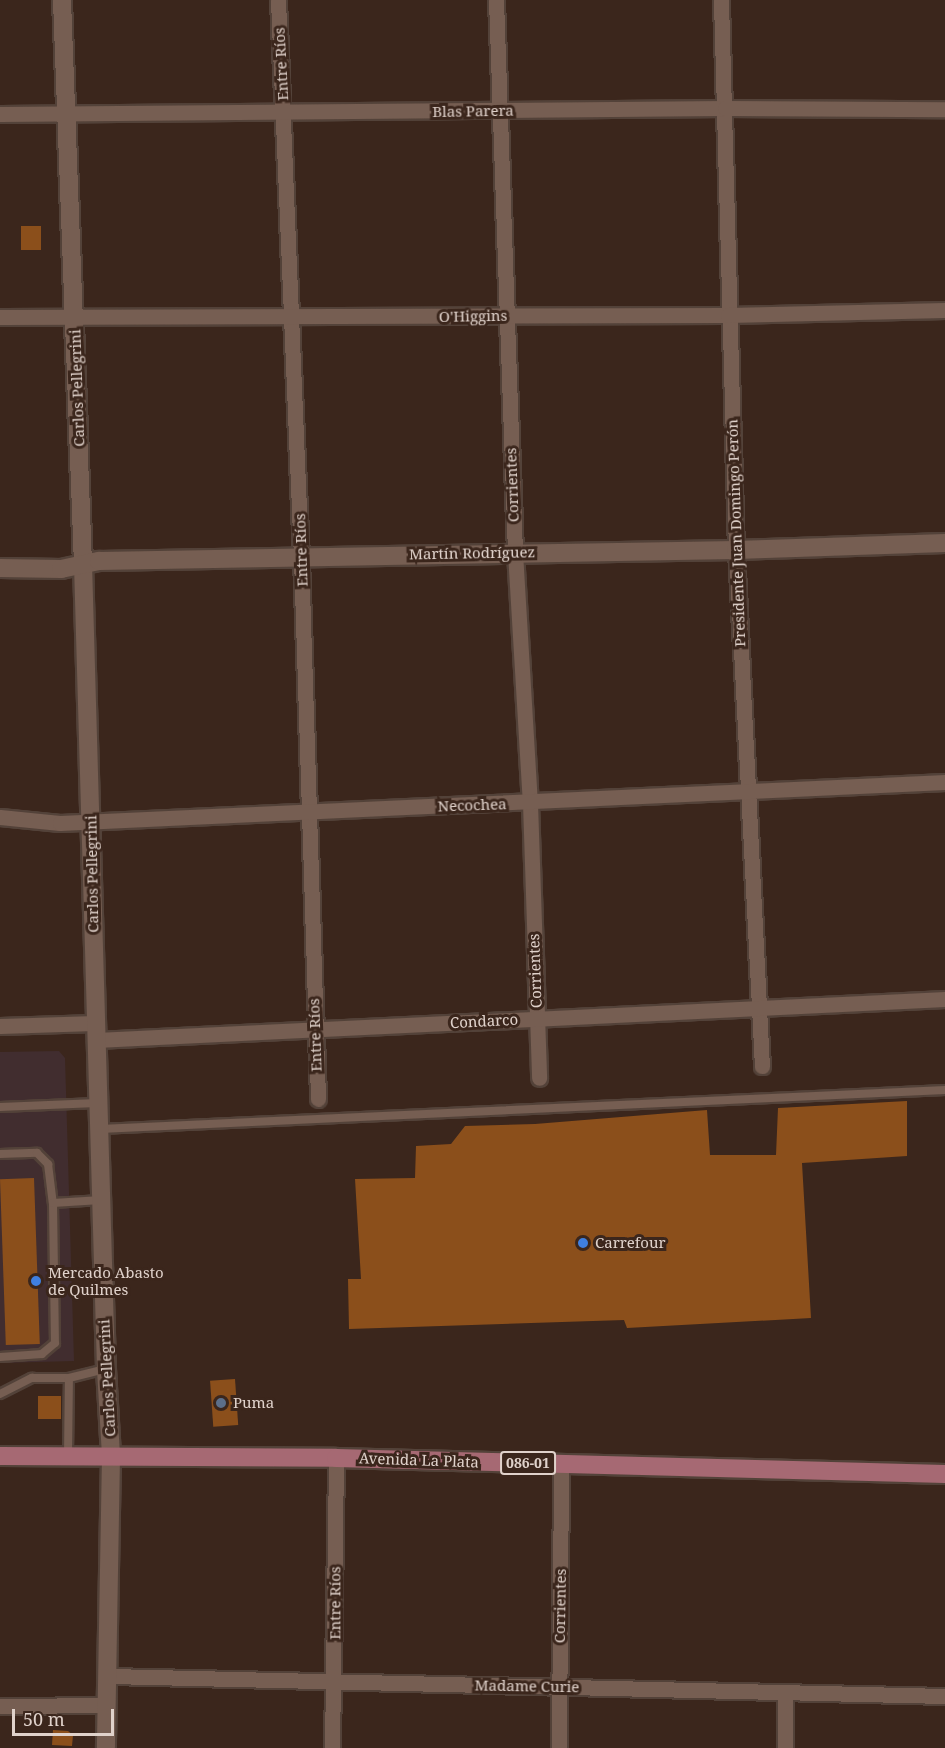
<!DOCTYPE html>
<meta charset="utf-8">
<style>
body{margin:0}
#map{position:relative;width:945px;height:1748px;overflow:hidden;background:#3b261c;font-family:"Noto Serif",serif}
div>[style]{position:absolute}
.commercial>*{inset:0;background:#412d2f}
.building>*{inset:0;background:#8b4f1b;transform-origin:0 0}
.roads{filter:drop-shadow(2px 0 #534239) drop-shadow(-2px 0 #534239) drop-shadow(0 2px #534239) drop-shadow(0 -2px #534239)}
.service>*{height:8px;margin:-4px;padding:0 4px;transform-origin:4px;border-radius:4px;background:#765e52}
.minor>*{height:15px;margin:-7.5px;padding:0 7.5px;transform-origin:7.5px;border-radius:7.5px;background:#765e52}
.tertiary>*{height:18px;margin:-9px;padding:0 9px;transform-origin:9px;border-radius:9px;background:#765e52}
.primary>*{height:18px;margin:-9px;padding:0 9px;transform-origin:9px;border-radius:9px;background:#a66973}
.dots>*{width:16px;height:16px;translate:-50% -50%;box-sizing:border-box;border:3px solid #3b261c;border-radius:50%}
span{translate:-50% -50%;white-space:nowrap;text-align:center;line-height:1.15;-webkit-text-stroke:6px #3b261c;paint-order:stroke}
.shield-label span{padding:2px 4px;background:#3b261c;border:2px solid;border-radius:4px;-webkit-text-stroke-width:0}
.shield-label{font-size:14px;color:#e0d2cb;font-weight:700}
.street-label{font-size:15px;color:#e0d2cb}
.poi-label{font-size:15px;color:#e0d2cb}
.left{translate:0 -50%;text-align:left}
.scale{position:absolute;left:12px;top:1709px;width:102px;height:27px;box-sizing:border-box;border:3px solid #e0d2cb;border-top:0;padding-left:8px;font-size:18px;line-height:21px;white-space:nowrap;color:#e0d2cb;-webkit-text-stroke:4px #3b261c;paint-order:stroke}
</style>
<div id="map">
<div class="commercial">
<i style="clip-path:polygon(59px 1051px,65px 1058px,74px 1361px,0 1363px,0 1052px)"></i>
</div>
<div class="building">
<i style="left:21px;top:226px;width:20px;height:24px"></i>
<i style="clip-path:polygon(907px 1101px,907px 1156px,802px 1163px,811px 1318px,627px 1328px,624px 1320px,349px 1329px,348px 1279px,361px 1279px,355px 1179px,415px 1178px,416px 1146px,451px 1144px,465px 1126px,535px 1124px,707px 1110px,710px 1155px,776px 1155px,778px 1108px)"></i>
<i style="left:34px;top:1178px;width:166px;height:34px;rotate:88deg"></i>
<i style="left:235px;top:1379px;width:46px;height:25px;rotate:86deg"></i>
<i style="left:38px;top:1396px;width:23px;height:23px"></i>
<i style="clip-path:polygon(53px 1730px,68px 1731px,73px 1735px,72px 1746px,52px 1745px)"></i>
</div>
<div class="roads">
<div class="service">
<i style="left:0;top:1107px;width:97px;rotate:-2.4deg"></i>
<i style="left:100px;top:1129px;width:846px;rotate:-2.64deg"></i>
<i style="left:0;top:1154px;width:37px;rotate:-2deg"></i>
<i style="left:37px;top:1153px;width:16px;rotate:45deg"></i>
<i style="left:48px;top:1164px;width:39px;rotate:83deg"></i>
<i style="left:53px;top:1203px;width:140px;rotate:89.2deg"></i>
<i style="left:55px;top:1343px;width:17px;rotate:140deg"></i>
<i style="left:42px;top:1354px;width:42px;rotate:175.9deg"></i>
<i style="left:53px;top:1203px;width:48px;rotate:-3.6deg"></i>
<i style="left:0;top:1394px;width:36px;rotate:-27deg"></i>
<i style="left:32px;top:1378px;width:37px"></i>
<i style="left:68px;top:1455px;width:77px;rotate:-89.3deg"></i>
<i style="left:69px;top:1378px;width:38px;rotate:-14deg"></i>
</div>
<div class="minor">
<i style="left:278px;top:0;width:557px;rotate:87.64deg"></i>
<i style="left:301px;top:557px;width:542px;rotate:88.2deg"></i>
<i style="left:496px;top:0;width:552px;rotate:88.03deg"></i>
<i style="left:515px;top:552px;width:251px;rotate:86.6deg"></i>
<i style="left:530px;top:803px;width:275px;rotate:88.1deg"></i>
<i style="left:721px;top:0;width:550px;rotate:88.44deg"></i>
<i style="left:736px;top:550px;width:517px;rotate:87.12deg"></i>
<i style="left:0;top:114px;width:725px;rotate:-0.47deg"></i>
<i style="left:725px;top:108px;width:220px;rotate:0.3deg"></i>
<i style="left:0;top:317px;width:728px;rotate:-0.16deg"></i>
<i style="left:728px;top:315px;width:217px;rotate:-1.3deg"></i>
<i style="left:0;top:817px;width:60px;rotate:5.7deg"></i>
<i style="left:60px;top:823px;width:886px;rotate:-2.65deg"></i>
<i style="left:0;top:1026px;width:95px;rotate:-1.8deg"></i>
<i style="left:96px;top:1040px;width:850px;rotate:-2.76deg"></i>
<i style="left:109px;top:1676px;width:836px;rotate:1.37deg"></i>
<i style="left:785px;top:1692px;width:56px;rotate:90deg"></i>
<i style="left:0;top:1706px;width:107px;rotate:-0.5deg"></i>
<i style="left:332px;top:1748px;width:290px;rotate:-89.2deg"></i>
<i style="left:559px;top:1748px;width:284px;rotate:-89.6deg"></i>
</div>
<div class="tertiary">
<i style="left:62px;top:0;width:564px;rotate:87.87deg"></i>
<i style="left:83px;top:564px;width:805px;rotate:88.36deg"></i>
<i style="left:106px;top:1369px;width:87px;rotate:86.7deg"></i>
<i style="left:111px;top:1456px;width:292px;rotate:91deg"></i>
<i style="left:0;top:568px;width:61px;rotate:0.9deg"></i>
<i style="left:61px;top:569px;width:39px;rotate:-12deg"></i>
<i style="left:99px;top:561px;width:637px;rotate:-0.99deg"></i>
<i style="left:736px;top:550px;width:209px;rotate:-1.9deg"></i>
</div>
<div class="primary">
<i style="left:0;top:1456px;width:336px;rotate:0.3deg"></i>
<i style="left:336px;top:1458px;width:609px;rotate:1.5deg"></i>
</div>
</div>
<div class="dots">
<i style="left:583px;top:1243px;background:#3f7fe0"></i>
<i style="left:36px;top:1281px;background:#3f7fe0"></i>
<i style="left:221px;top:1403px;background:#5c6f8a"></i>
</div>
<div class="shield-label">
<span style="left:528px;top:1463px">086-01</span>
</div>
<div class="street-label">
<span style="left:281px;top:64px;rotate:-93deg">Entre Ríos</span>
<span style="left:473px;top:111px;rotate:-1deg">Blas Parera</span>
<span style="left:473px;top:316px;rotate:-1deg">O'Higgins</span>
<span style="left:77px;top:388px;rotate:-92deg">Carlos Pellegrini</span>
<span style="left:512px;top:485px;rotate:-92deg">Corrientes</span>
<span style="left:736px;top:533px;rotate:-92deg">Presidente Juan Domingo Perón</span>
<span style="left:301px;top:550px;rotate:-92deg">Entre Ríos</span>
<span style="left:472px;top:553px;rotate:-1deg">Martín Rodríguez</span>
<span style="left:472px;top:805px;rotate:-2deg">Necochea</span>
<span style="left:92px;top:874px;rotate:-91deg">Carlos Pellegrini</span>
<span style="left:535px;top:971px;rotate:-92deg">Corrientes</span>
<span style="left:484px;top:1021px;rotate:-3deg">Condarco</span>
<span style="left:315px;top:1035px;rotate:-92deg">Entre Ríos</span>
<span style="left:107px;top:1378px;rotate:-93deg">Carlos Pellegrini</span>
<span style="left:419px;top:1460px;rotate:2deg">Avenida La Plata</span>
<span style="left:335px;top:1603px;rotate:-90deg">Entre Ríos</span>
<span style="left:560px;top:1606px;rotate:-89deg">Corrientes</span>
<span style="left:527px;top:1686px;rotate:1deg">Madame Curie</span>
</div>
<div class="poi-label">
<span class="left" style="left:595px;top:1243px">Carrefour</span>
<span class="left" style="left:48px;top:1281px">Mercado Abasto<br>de Quilmes</span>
<span class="left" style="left:233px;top:1403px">Puma</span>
</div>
<div class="scale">50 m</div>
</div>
